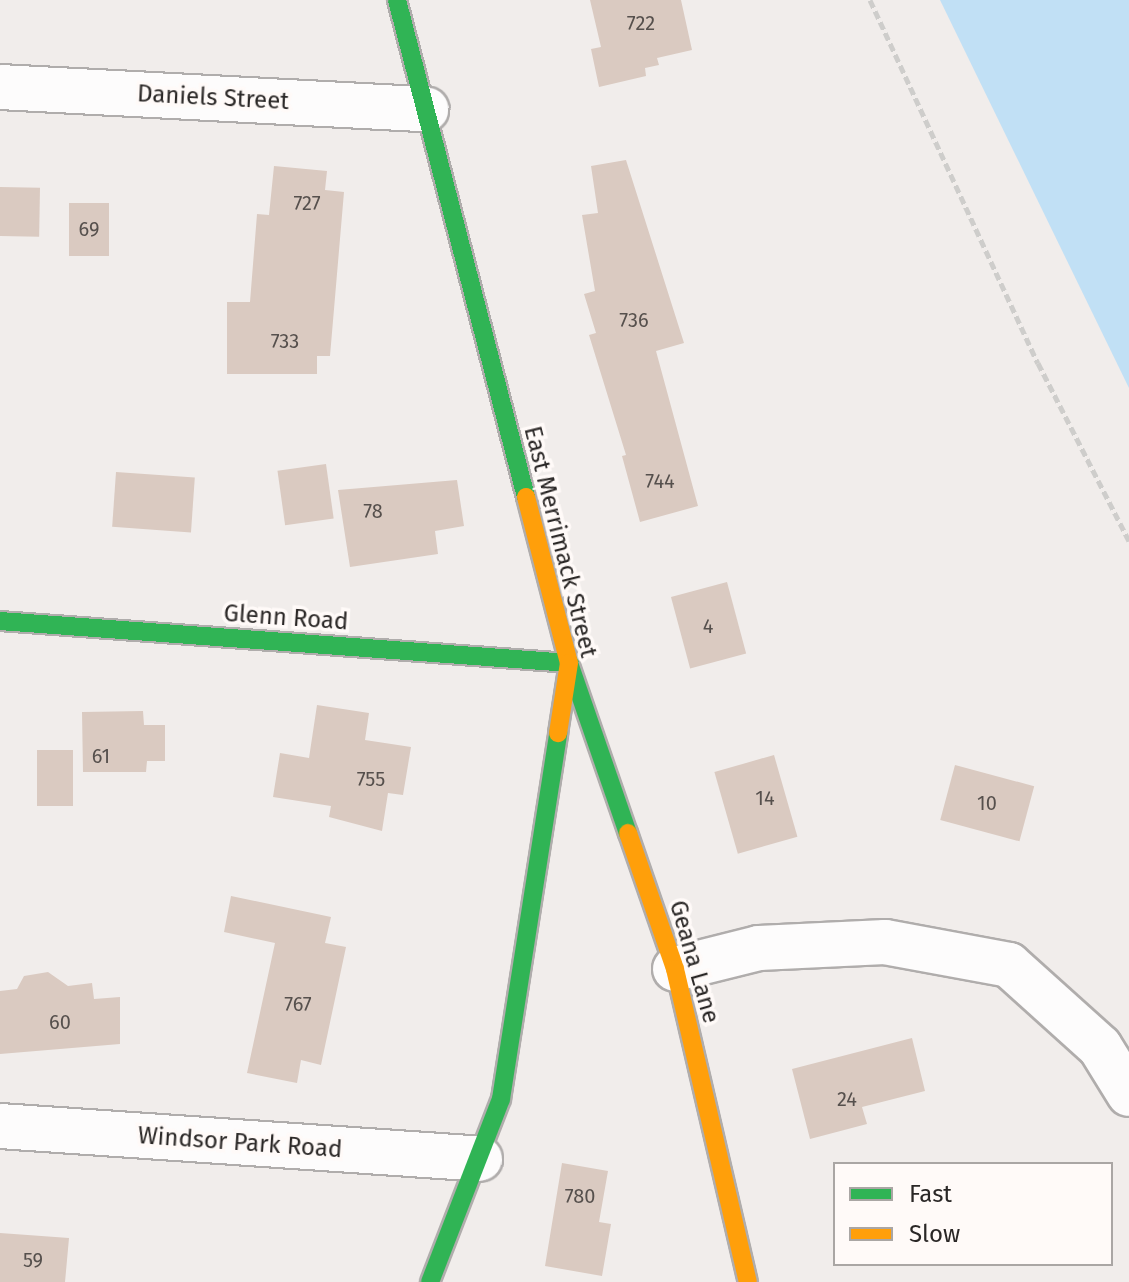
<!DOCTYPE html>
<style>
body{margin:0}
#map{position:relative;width:1129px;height:1282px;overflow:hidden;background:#f1edeb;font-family:"Fira Sans",sans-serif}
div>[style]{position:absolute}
.water>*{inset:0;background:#c1e0f5}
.building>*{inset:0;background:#dacac1;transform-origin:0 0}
.path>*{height:5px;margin-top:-2.5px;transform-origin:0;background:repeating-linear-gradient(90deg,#cecdcb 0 8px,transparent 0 12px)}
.roads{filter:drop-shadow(2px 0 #b0adac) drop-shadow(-2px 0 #b0adac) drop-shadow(0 2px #b0adac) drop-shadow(0 -2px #b0adac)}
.street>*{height:44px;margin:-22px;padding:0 22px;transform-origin:22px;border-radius:22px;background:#fdfcfc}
.fast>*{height:18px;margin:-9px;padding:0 9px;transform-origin:9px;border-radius:9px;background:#30b455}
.slow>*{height:18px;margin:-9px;padding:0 9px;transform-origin:9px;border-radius:9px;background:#ff9f0a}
span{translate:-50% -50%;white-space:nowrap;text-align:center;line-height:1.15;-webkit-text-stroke:7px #fffaf8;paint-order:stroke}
.number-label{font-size:20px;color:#56504d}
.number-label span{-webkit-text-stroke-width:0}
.street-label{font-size:24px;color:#2a2726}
.legend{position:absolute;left:833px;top:1162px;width:280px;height:104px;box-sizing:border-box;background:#fffaf8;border:2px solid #aaa6a4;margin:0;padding:10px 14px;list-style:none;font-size:24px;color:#2a2726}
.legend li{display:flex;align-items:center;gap:16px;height:40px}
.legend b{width:40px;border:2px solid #aaa6a4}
</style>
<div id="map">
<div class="water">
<i style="clip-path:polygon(940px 0,1129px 0,1129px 388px,1128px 386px)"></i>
</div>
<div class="building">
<i style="clip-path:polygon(590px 0,681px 0,692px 50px,657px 58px,659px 65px,645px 68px,646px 76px,599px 87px,591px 49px,601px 47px)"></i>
<i style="clip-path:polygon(626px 160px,684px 343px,656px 351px,698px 506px,640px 522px,622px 456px,626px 455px,589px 335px,596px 333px,584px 294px,595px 291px,582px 215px,598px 213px,591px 166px)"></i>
<i style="clip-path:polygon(274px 166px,327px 171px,325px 190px,344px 192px,330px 356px,317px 356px,317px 374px,227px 374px,227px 302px,250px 302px,257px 214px,269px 215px)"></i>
<i style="left:0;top:187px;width:40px;height:49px;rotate:1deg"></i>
<i style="left:69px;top:203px;width:40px;height:53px"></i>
<i style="left:326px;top:464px;width:55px;height:49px;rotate:82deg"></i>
<i style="left:116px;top:472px;width:79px;height:55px;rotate:4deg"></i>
<i style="clip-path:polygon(457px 480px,464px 526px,435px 531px,438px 554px,350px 567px,338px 490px)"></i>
<i style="left:727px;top:582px;width:74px;height:58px;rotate:75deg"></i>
<i style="clip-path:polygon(317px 705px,369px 713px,365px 740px,411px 747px,403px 795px,388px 793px,382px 831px,329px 817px,331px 806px,273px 797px,280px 753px,309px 758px)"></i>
<i style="clip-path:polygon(143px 711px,144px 725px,165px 725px,165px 761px,147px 761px,146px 772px,83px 772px,82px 712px)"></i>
<i style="left:37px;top:750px;width:36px;height:56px"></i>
<i style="left:774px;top:755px;width:85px;height:62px;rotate:74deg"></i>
<i style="left:955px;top:765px;width:82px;height:57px;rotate:15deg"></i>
<i style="clip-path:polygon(231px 896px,331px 917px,325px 943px,346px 947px,321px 1065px,301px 1060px,297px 1083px,247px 1073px,275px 943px,224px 932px)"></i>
<i style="clip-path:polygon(48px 972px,68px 986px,92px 983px,94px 999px,120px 997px,120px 1044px,0 1054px,0 991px,17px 989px,24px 976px)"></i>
<i style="clip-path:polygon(912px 1038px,925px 1091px,862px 1107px,867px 1124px,810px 1139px,792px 1069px)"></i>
<i style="clip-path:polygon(562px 1163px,608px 1171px,599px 1222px,611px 1224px,602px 1276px,545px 1266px)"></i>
<i style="clip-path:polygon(0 1233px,69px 1238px,65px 1282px,0 1282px)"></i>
</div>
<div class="path">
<i style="left:870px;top:0;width:400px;rotate:65.2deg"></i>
<i style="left:1038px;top:363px;width:200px;rotate:62.9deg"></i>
</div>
<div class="roads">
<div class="street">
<i style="left:0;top:87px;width:427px;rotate:3deg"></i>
<i style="left:675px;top:969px;width:87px;rotate:-14deg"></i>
<i style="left:759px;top:948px;width:126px;rotate:-2.7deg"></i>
<i style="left:885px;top:942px;width:126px;rotate:10.5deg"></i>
<i style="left:1009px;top:965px;width:122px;rotate:42deg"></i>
<i style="left:1100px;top:1047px;width:55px;rotate:58.3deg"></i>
<i style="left:0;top:1126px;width:481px;rotate:3.9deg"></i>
</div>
<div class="fast">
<i style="left:397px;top:0;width:513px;rotate:75.45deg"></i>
<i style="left:0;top:621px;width:571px;rotate:4.22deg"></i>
<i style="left:569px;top:663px;width:180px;rotate:70.9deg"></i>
<i style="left:430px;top:1282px;width:196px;rotate:-68.8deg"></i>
<i style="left:501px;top:1099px;width:370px;rotate:-81.1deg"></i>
</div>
<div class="slow">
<i style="left:526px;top:497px;width:171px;rotate:75.5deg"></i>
<i style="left:569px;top:663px;width:71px;rotate:98.9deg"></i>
<i style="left:628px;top:833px;width:144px;rotate:70.9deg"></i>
<i style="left:675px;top:969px;width:321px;rotate:76.9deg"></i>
</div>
</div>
<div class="number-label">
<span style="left:641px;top:23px">722</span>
<span style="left:307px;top:203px">727</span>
<span style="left:89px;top:229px">69</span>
<span style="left:634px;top:320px">736</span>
<span style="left:285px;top:341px">733</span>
<span style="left:660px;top:481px">744</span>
<span style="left:373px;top:511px">78</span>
<span style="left:708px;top:626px">4</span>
<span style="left:101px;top:756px">61</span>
<span style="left:371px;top:779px">755</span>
<span style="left:765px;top:798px">14</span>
<span style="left:987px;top:803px">10</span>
<span style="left:298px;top:1004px">767</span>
<span style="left:60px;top:1022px">60</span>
<span style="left:847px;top:1099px">24</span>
<span style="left:580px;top:1196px">780</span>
<span style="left:33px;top:1260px">59</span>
</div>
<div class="street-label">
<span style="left:213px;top:98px;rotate:3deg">Daniels Street</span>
<span style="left:560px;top:542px;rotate:76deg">East Merrimack Street</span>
<span style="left:286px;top:618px;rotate:4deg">Glenn Road</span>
<span style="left:694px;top:962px;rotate:74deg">Geana Lane</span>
<span style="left:240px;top:1143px;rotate:4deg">Windsor Park Road</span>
</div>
<ul class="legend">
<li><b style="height:10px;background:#30b455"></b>Fast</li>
<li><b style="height:10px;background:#ff9f0a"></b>Slow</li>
</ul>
</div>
